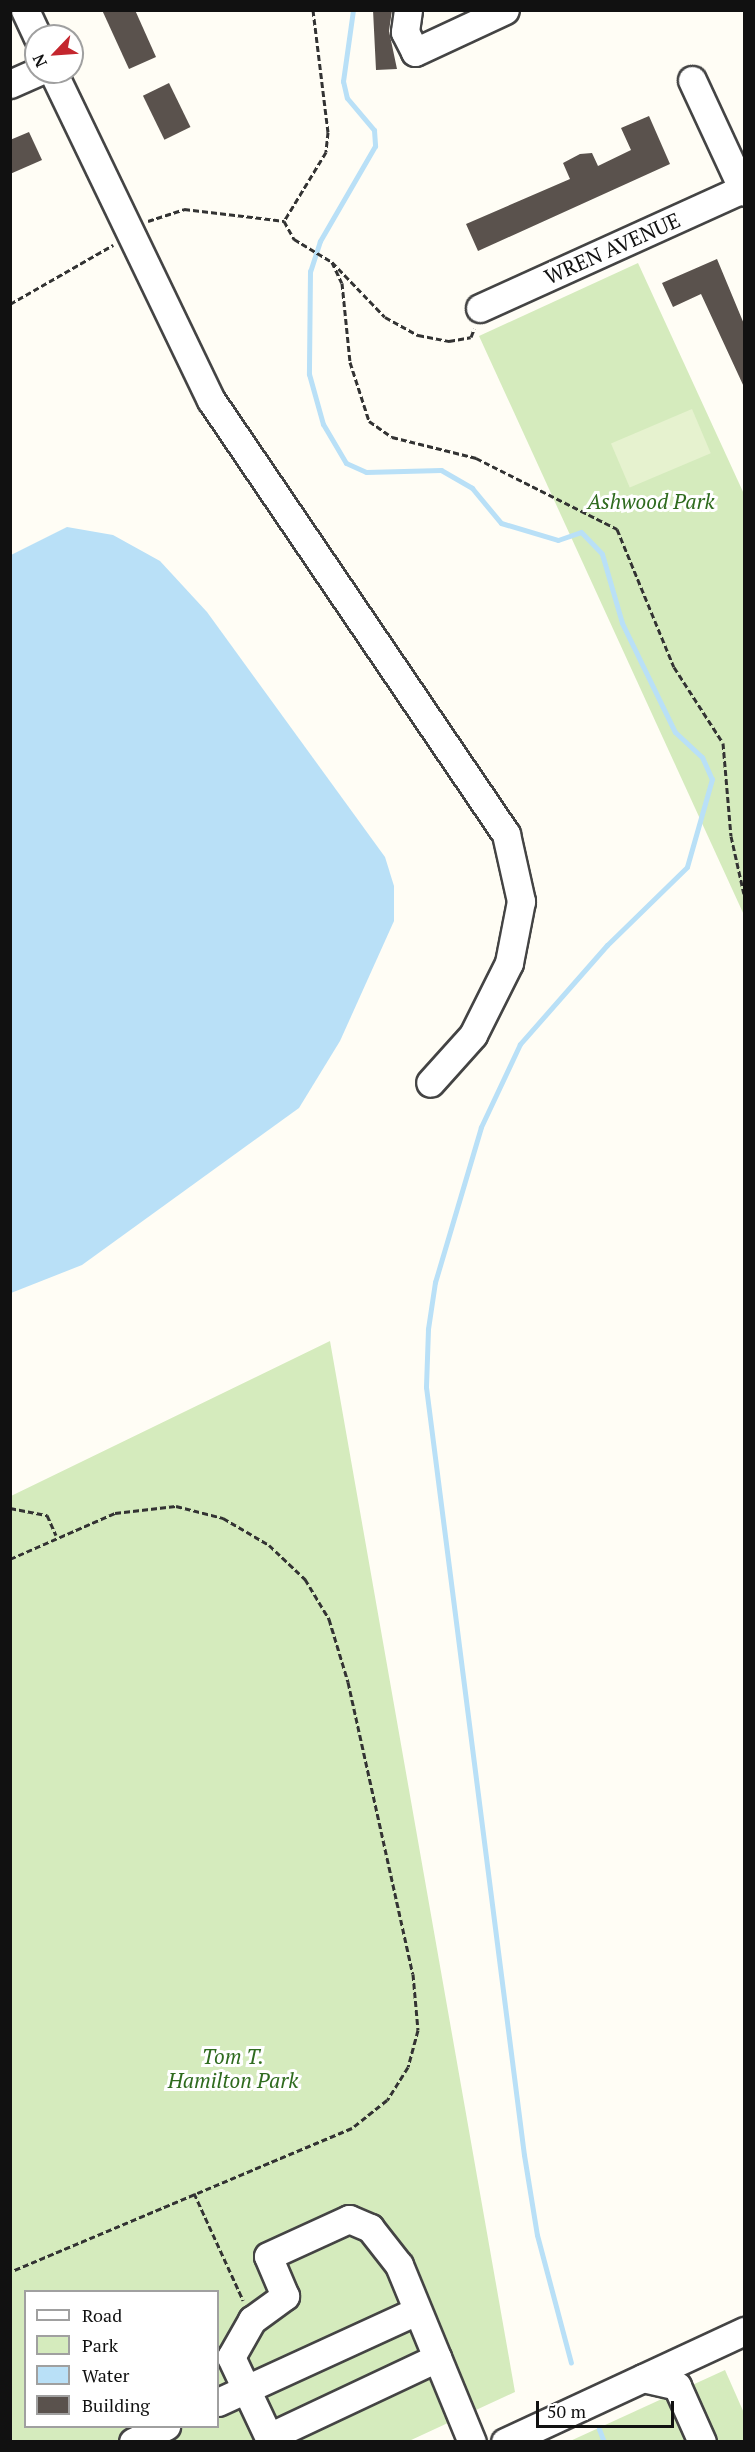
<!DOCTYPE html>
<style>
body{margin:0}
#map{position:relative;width:755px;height:2452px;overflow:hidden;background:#fffdf5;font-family:"PT Serif",serif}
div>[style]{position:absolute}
.green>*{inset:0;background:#d5ebbd}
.pitch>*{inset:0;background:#e6f2cf;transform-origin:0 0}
.water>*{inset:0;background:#b9e0f7}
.stream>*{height:5px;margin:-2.5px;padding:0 2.5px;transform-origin:2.5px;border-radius:2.5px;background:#b9e0f7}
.building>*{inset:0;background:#5a524d;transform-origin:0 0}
.path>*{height:3px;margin-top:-1.5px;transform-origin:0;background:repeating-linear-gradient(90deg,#333 0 6px,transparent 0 9px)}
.roads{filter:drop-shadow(2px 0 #444) drop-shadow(-2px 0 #444) drop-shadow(0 2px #444) drop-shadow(0 -2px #444)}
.minor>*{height:27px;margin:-13.5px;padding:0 13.5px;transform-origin:13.5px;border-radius:13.5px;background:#fff}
span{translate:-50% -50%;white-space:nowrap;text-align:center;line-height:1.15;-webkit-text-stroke:6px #fff;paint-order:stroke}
.street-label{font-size:21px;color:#111}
.park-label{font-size:21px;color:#2f6b1f;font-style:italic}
.frame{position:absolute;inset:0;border:12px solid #111;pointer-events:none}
.legend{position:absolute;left:24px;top:2290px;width:195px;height:138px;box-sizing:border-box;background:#fff;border:2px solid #a0a0a0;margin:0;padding:8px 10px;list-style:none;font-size:18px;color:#111}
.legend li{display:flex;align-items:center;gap:12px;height:30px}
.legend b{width:30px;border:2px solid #a0a0a0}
.north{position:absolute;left:24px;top:24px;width:60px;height:60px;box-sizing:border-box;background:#fff;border:2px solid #a0a0a0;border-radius:50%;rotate:245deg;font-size:16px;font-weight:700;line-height:24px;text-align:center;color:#111}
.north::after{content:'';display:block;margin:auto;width:21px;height:27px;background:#c4262e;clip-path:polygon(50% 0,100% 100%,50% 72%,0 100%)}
.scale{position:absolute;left:536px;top:2401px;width:138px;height:27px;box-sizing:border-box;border:3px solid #111;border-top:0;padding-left:8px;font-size:18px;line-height:21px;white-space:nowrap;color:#111;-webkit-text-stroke:4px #fff;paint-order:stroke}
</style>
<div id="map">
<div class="green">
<i style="clip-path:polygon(638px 263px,744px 494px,744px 915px,479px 336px)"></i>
<i style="clip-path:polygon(evenodd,330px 1341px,515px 2392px,409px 2441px,11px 2442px,11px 1496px,330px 1341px,26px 2292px,218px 2292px,218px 2426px,26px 2426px,26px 2292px)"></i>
<i style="clip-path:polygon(725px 2370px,744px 2413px,744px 2441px,568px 2442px)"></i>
</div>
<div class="pitch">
<i style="left:692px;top:409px;width:48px;height:88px;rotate:67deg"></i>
</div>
<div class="water">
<i style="clip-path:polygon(67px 527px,113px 535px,160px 561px,207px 612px,385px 857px,394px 886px,394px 921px,340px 1041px,299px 1108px,82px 1265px,11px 1293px,11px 555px)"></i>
</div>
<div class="stream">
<i style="left:353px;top:10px;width:72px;rotate:98deg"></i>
<i style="left:343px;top:81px;width:17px;rotate:77deg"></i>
<i style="left:347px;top:98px;width:42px;rotate:49.8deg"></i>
<i style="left:374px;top:130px;width:16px;rotate:86deg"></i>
<i style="left:375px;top:146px;width:110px;rotate:120.1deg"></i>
<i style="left:320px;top:241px;width:32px;rotate:108deg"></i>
<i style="left:310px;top:271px;width:103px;rotate:90.6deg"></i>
<i style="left:309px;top:374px;width:52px;rotate:74.4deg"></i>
<i style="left:323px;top:424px;width:45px;rotate:59.5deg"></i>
<i style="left:346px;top:463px;width:22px;rotate:24deg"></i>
<i style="left:366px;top:472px;width:75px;rotate:-1.5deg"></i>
<i style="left:441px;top:470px;width:36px;rotate:30deg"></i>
<i style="left:472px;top:488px;width:45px;rotate:50.4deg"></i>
<i style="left:501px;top:523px;width:59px;rotate:16.6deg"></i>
<i style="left:558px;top:540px;width:24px;rotate:-19deg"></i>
<i style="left:581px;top:532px;width:30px;rotate:46deg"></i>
<i style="left:602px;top:554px;width:72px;rotate:73.8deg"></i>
<i style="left:622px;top:623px;width:121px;rotate:64.1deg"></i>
<i style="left:675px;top:732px;width:37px;rotate:43deg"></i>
<i style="left:702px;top:757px;width:24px;rotate:66deg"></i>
<i style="left:712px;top:779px;width:91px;rotate:105.9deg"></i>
<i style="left:687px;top:867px;width:112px;rotate:135.7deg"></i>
<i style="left:607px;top:945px;width:132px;rotate:131.3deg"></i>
<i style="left:520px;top:1044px;width:92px;rotate:115.2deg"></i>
<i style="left:481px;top:1127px;width:162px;rotate:106.5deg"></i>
<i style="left:435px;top:1282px;width:48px;rotate:98.5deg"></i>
<i style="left:428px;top:1329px;width:58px;rotate:92deg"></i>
<i style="left:426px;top:1387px;width:774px;rotate:82.73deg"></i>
<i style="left:524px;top:2155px;width:81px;rotate:80.8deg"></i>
<i style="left:537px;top:2235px;width:132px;rotate:75.1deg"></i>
<i style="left:599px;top:2429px;width:14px;rotate:69deg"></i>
</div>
<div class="building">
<i style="clip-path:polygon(102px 10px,135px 10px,156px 57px,129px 69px)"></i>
<i style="clip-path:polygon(373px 10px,392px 10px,389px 31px,397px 69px,376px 70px)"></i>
<i style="left:169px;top:83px;width:49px;height:29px;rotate:64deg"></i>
<i style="clip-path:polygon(649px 116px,670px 164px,478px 251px,466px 224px,570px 179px,563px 163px,580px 154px,592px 153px,598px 166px,631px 150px,621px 128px)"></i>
<i style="clip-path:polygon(29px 132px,42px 160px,10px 174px,10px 140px)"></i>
<i style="clip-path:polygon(717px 259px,744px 324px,744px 387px,701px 294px,673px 307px,662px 283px)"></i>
</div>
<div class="path">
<i style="left:313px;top:10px;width:123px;rotate:83deg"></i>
<i style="left:328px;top:132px;width:20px;rotate:96deg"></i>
<i style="left:326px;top:152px;width:81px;rotate:121.3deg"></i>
<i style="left:284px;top:221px;width:21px;rotate:61deg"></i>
<i style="left:294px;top:239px;width:44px;rotate:31.2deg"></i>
<i style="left:332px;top:262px;width:76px;rotate:46.1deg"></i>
<i style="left:385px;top:317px;width:38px;rotate:29deg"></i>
<i style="left:418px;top:335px;width:32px;rotate:11deg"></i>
<i style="left:449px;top:341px;width:22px;rotate:-10deg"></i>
<i style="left:471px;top:337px;width:9px;rotate:-69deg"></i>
<i style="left:148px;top:221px;width:38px;rotate:-18deg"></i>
<i style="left:184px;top:209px;width:101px;rotate:6.8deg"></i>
<i style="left:332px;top:262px;width:23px;rotate:65deg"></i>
<i style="left:342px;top:283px;width:79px;rotate:84.2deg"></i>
<i style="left:350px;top:362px;width:62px;rotate:72.1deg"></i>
<i style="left:369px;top:421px;width:28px;rotate:35deg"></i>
<i style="left:392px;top:437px;width:87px;rotate:14deg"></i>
<i style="left:476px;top:458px;width:158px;rotate:26.7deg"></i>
<i style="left:617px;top:529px;width:149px;rotate:67.6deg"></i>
<i style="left:674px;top:667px;width:90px;rotate:57.2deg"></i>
<i style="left:723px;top:743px;width:93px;rotate:85.1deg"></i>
<i style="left:731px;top:836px;width:59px;rotate:77.4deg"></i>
<i style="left:10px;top:304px;width:119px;rotate:-29.8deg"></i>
<i style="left:10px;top:1508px;width:38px;rotate:11deg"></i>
<i style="left:47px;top:1515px;width:22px;rotate:66deg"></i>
<i style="left:10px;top:1559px;width:115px;rotate:-23.7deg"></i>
<i style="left:115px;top:1513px;width:61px;rotate:-6.5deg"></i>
<i style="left:176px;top:1506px;width:49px;rotate:14.3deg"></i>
<i style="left:223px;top:1518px;width:53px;rotate:30.4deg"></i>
<i style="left:269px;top:1545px;width:50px;rotate:43.4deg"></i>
<i style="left:305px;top:1579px;width:47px;rotate:59deg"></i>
<i style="left:329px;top:1619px;width:66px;rotate:73.2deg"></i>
<i style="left:348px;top:1682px;width:299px;rotate:77.5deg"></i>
<i style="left:413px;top:1974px;width:56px;rotate:84.9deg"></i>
<i style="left:418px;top:2030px;width:38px;rotate:105deg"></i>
<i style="left:408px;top:2067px;width:39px;rotate:122deg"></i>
<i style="left:387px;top:2100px;width:45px;rotate:141.3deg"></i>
<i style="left:352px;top:2128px;width:371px;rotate:157.2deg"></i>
<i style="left:194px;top:2193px;width:118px;rotate:65.4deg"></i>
</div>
<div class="roads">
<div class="minor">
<i style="left:25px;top:10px;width:29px;rotate:65deg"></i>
<i style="left:408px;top:10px;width:22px;rotate:98deg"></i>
<i style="left:405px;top:32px;width:22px;rotate:63deg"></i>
<i style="left:415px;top:52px;width:99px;rotate:-25deg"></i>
<i style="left:53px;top:72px;width:364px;rotate:64.3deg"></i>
<i style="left:211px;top:400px;width:525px;rotate:55.8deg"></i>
<i style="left:506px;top:834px;width:69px;rotate:77.4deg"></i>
<i style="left:521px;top:901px;width:63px;rotate:101deg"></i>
<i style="left:509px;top:963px;width:80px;rotate:116.6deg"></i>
<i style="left:473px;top:1035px;width:64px;rotate:131.9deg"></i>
<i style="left:692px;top:80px;width:123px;rotate:65.1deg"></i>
<i style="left:10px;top:84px;width:30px;rotate:-24deg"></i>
<i style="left:480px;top:308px;width:290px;rotate:-24.4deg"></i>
<i style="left:643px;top:2378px;width:35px;rotate:13deg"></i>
<i style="left:677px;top:2386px;width:61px;rotate:65.9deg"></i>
<i style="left:218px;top:2402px;width:219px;rotate:-24.6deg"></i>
<i style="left:269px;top:2437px;width:186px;rotate:-25.2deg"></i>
<i style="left:133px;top:2442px;width:37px;rotate:-26deg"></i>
<i style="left:271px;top:2442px;width:94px;rotate:-115.2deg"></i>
<i style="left:231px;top:2357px;width:43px;rotate:-60.4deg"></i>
<i style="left:252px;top:2320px;width:41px;rotate:-36deg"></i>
<i style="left:285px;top:2296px;width:43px;rotate:-113deg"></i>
<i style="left:268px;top:2256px;width:89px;rotate:-24.6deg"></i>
<i style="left:349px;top:2219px;width:23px;rotate:23deg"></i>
<i style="left:370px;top:2228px;width:47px;rotate:51.9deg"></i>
<i style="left:399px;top:2265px;width:191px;rotate:67.6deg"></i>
<i style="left:505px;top:2442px;width:264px;rotate:-24.9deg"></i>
</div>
</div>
<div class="street-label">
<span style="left:612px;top:248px;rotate:-24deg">WREN AVENUE</span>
</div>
<div class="park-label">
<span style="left:651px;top:501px">Ashwood Park</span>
<span style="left:233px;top:2068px">Tom T.<br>Hamilton Park</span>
</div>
<div class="frame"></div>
<ul class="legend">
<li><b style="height:8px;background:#fff"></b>Road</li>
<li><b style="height:16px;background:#d5ebbd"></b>Park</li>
<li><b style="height:16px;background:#b9e0f7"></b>Water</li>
<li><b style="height:16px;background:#5a524d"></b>Building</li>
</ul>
<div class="north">N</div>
<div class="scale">50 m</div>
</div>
